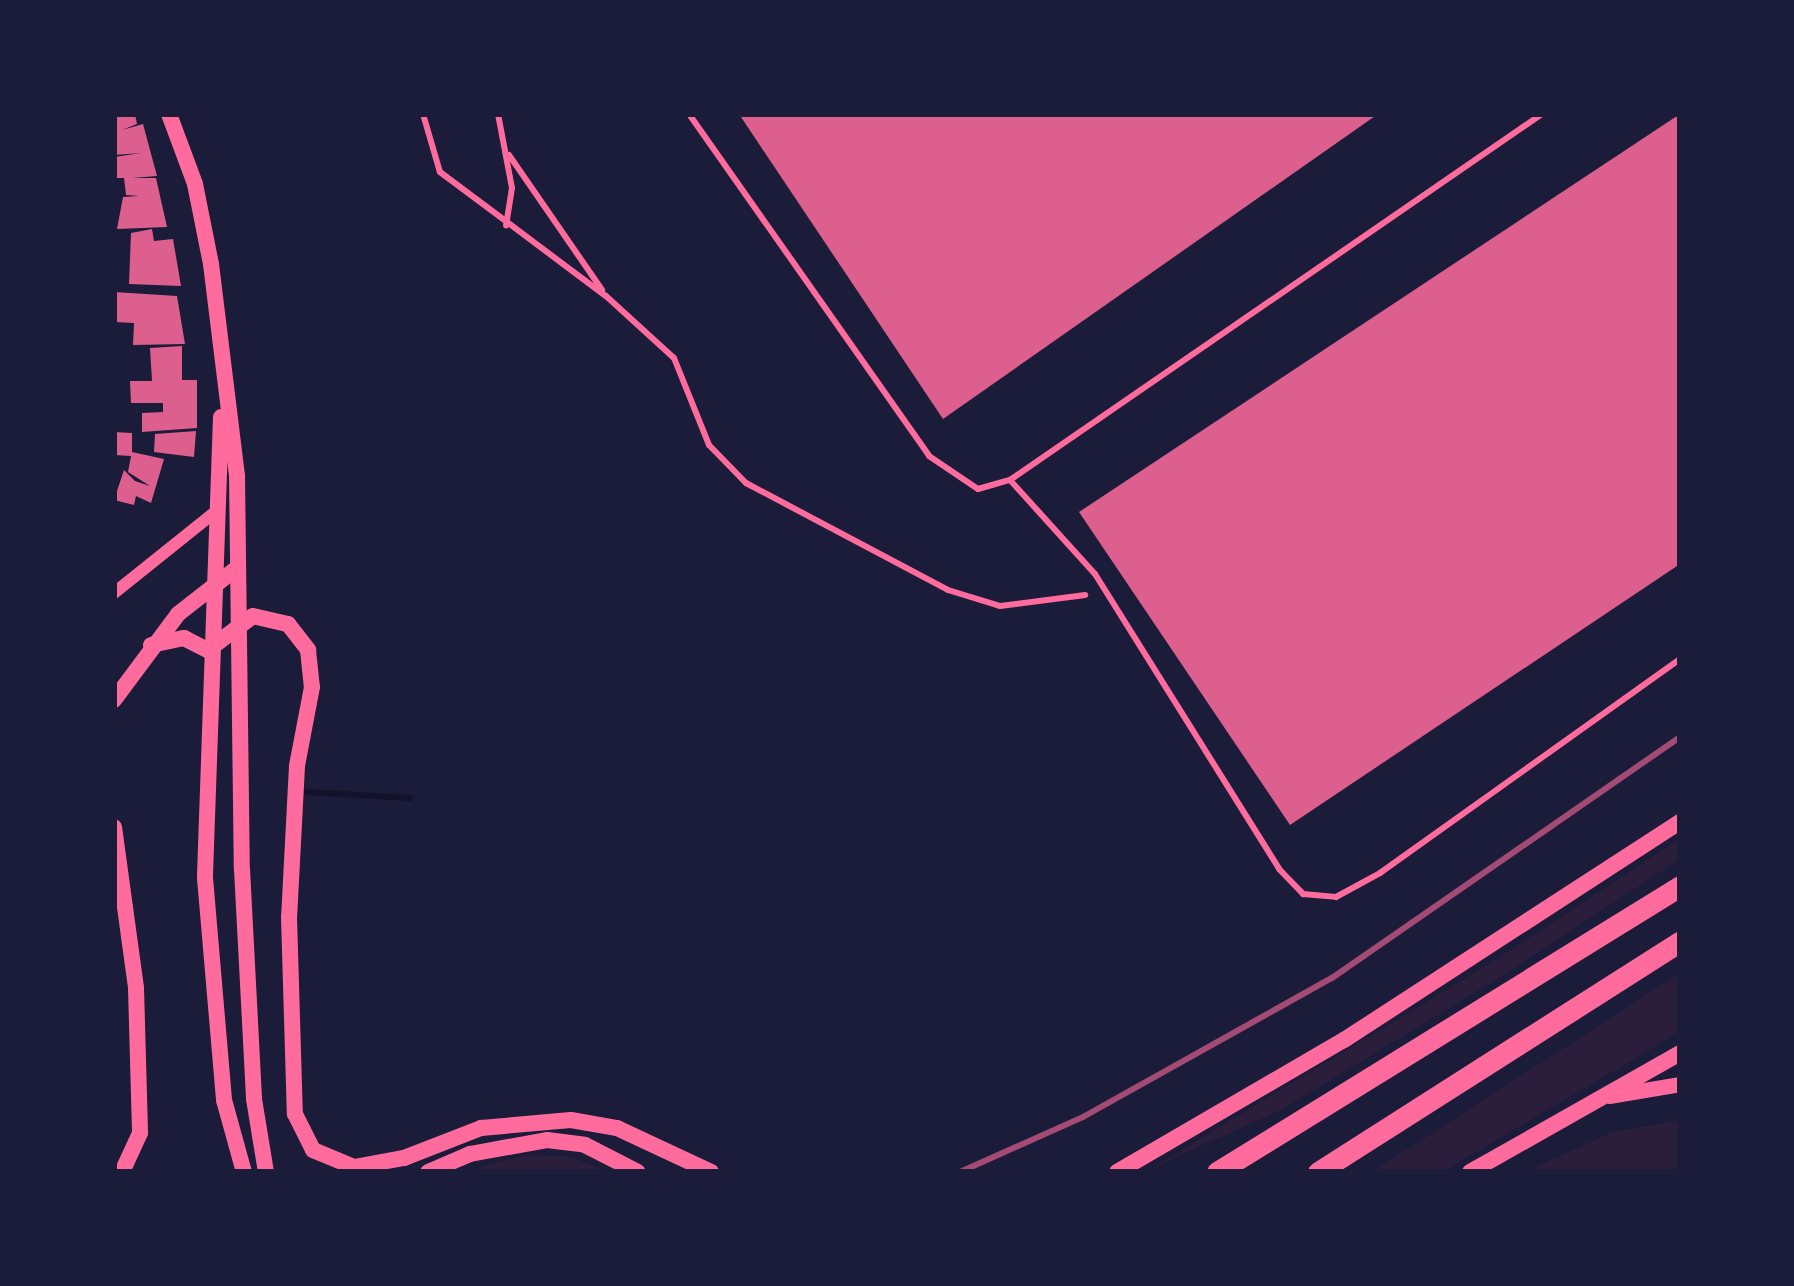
<!DOCTYPE html>
<style>
body{margin:0}
#map{position:relative;width:1794px;height:1286px;overflow:hidden;background:#1b1b3a;font-family:"Exo 2",sans-serif}
div>[style]{position:absolute}
.green>*{inset:0;background:#2a1e3b}
.stream>*{height:6px;margin:-3px;padding:0 3px;transform-origin:3px;border-radius:3px;background:#12122b}
.building>*{inset:0;background:#dd5f8e}
.service>*{height:6px;margin:-3px;padding:0 3px;transform-origin:3px;border-radius:3px;background:#ff6b9d}
.minor>*{height:12px;margin:-6px;padding:0 6px;transform-origin:6px;border-radius:6px;background:#ff6b9d}
.tertiary>*{height:15px;margin:-7.5px;padding:0 7.5px;transform-origin:7.5px;border-radius:7.5px;background:#ff6b9d}
.secondary>*{height:16px;margin:-8px;padding:0 8px;transform-origin:8px;border-radius:8px;background:#ff6b9d}
.motorway>*{height:21px;margin:-10.5px;padding:0 10.5px;transform-origin:10.5px;border-radius:10.5px;background:#ff6b9d}
.rail>*{height:6px;margin:-3px;padding:0 3px;transform-origin:3px;border-radius:3px;background:#a44b75}
span{translate:-50% -50%;white-space:nowrap;text-align:center;line-height:1.15;-webkit-text-stroke:9px #1b1b3a;paint-order:stroke}
.frame{position:absolute;inset:0;border:117px solid #1b1b3a;pointer-events:none}
</style>
<div id="map">
<div class="green">
<i style="clip-path:polygon(1680px 838px,1680px 859px,1507px 973px,1281px 1110px,1152px 1168px,1497px 959px)"></i>
<i style="clip-path:polygon(1680px 973px,1680px 1030px,1648px 1051px,1442px 1172px,1372px 1172px)"></i>
<i style="clip-path:polygon(1680px 1120px,1680px 1172px,1524px 1172px,1613px 1132px)"></i>
<i style="clip-path:polygon(524px 1155px,568px 1156px,609px 1172px,464px 1172px)"></i>
</div>
<div class="stream">
<i style="left:307px;top:792px;width:103px;rotate:3.3deg"></i>
</div>
<div class="building">
<i style="clip-path:polygon(114px 114px,135px 114px,137px 124px,122px 130px,143px 124px,157px 176px,132px 178px,156px 178px,167px 227px,117px 229px,123px 197px,139px 196px,126px 195px,124px 178px,114px 178px,114px 157px,141px 153px,114px 155px)"></i>
<i style="clip-path:polygon(739px 114px,1378px 114px,943px 419px)"></i>
<i style="clip-path:polygon(1680px 114px,1680px 564px,1290px 825px,1079px 512px)"></i>
<i style="clip-path:polygon(152px 229px,154px 241px,173px 239px,181px 286px,129px 284px,131px 233px)"></i>
<i style="clip-path:polygon(114px 292px,177px 296px,185px 344px,133px 345px,134px 323px,114px 322px)"></i>
<i style="clip-path:polygon(182px 346px,182px 380px,197px 380px,197px 428px,142px 432px,142px 413px,163px 412px,163px 403px,131px 403px,130px 381px,152px 381px,150px 348px)"></i>
<i style="clip-path:polygon(196px 431px,194px 457px,154px 452px,155px 434px)"></i>
<i style="clip-path:polygon(114px 432px,132px 433px,132px 452px,164px 459px,151px 503px,136px 496px,134px 505px,114px 500px,124px 470px,135px 481px,150px 486px,128px 472px,131px 456px,114px 455px)"></i>
</div>
<div class="service">
<i style="left:423px;top:114px;width:60px;rotate:73.7deg"></i>
<i style="left:440px;top:172px;width:207px;rotate:36.8deg"></i>
<i style="left:606px;top:296px;width:92px;rotate:42.4deg"></i>
<i style="left:674px;top:358px;width:94px;rotate:68.1deg"></i>
<i style="left:709px;top:445px;width:53px;rotate:45.8deg"></i>
<i style="left:746px;top:483px;width:229px;rotate:27.9deg"></i>
<i style="left:948px;top:590px;width:54px;rotate:17.1deg"></i>
<i style="left:1000px;top:606px;width:86px;rotate:-7.4deg"></i>
<i style="left:498px;top:114px;width:75px;rotate:79.3deg"></i>
<i style="left:512px;top:188px;width:38px;rotate:99deg"></i>
<i style="left:689px;top:114px;width:418px;rotate:54.9deg"></i>
<i style="left:929px;top:456px;width:59px;rotate:34deg"></i>
<i style="left:978px;top:489px;width:33px;rotate:-16deg"></i>
<i style="left:1010px;top:480px;width:646px;rotate:-34.53deg"></i>
<i style="left:509px;top:155px;width:164px;rotate:55.4deg"></i>
<i style="left:1010px;top:480px;width:127px;rotate:47.9deg"></i>
<i style="left:1095px;top:574px;width:348px;rotate:58deg"></i>
<i style="left:1279px;top:869px;width:35px;rotate:46deg"></i>
<i style="left:1303px;top:894px;width:33px;rotate:5deg"></i>
<i style="left:1336px;top:897px;width:50px;rotate:-28.6deg"></i>
<i style="left:1380px;top:873px;width:369px;rotate:-35.5deg"></i>
</div>
<div class="minor">
<i style="left:114px;top:593px;width:129px;rotate:-38.7deg"></i>
</div>
<div class="tertiary">
<i style="left:1609px;top:1096px;width:72px;rotate:-9.6deg"></i>
</div>
<div class="secondary">
<i style="left:169px;top:114px;width:75px;rotate:69.6deg"></i>
<i style="left:195px;top:184px;width:82px;rotate:78.7deg"></i>
<i style="left:211px;top:264px;width:214px;rotate:83deg"></i>
<i style="left:237px;top:476px;width:393px;rotate:89.3deg"></i>
<i style="left:242px;top:869px;width:230px;rotate:87deg"></i>
<i style="left:254px;top:1099px;width:74px;rotate:80.7deg"></i>
<i style="left:221px;top:417px;width:461px;rotate:92deg"></i>
<i style="left:205px;top:878px;width:223px;rotate:85.1deg"></i>
<i style="left:224px;top:1100px;width:75px;rotate:74.5deg"></i>
<i style="left:151px;top:645px;width:34px;rotate:-12deg"></i>
<i style="left:184px;top:638px;width:27px;rotate:27deg"></i>
<i style="left:208px;top:650px;width:56px;rotate:-37.1deg"></i>
<i style="left:253px;top:616px;width:36px;rotate:13deg"></i>
<i style="left:288px;top:624px;width:33px;rotate:52deg"></i>
<i style="left:308px;top:650px;width:37px;rotate:84deg"></i>
<i style="left:312px;top:687px;width:80px;rotate:100.8deg"></i>
<i style="left:297px;top:766px;width:151px;rotate:93deg"></i>
<i style="left:289px;top:917px;width:197px;rotate:88.3deg"></i>
<i style="left:295px;top:1114px;width:40px;rotate:63.4deg"></i>
<i style="left:313px;top:1150px;width:44px;rotate:22.5deg"></i>
<i style="left:354px;top:1167px;width:51px;rotate:-10.2deg"></i>
<i style="left:404px;top:1158px;width:83px;rotate:-21.3deg"></i>
<i style="left:481px;top:1128px;width:90px;rotate:-5.1deg"></i>
<i style="left:571px;top:1120px;width:47px;rotate:9.9deg"></i>
<i style="left:617px;top:1128px;width:104px;rotate:25.1deg"></i>
<i style="left:114px;top:700px;width:107px;rotate:-53.3deg"></i>
<i style="left:178px;top:614px;width:75px;rotate:-37.9deg"></i>
<i style="left:114px;top:827px;width:162px;rotate:82.2deg"></i>
<i style="left:136px;top:988px;width:145px;rotate:88.4deg"></i>
<i style="left:140px;top:1133px;width:43px;rotate:114.8deg"></i>
<i style="left:428px;top:1172px;width:46px;rotate:-23.2deg"></i>
<i style="left:470px;top:1154px;width:78px;rotate:-10.3deg"></i>
<i style="left:547px;top:1140px;width:38px;rotate:7deg"></i>
<i style="left:585px;top:1145px;width:59px;rotate:27deg"></i>
<i style="left:1117px;top:1172px;width:263px;rotate:-30.2deg"></i>
<i style="left:1344px;top:1040px;width:401px;rotate:-33deg"></i>
<i style="left:1470px;top:1172px;width:241px;rotate:-29.5deg"></i>
</div>
<div class="motorway">
<i style="left:1217px;top:1172px;width:544px;rotate:-31.7deg"></i>
<i style="left:1318px;top:1172px;width:429px;rotate:-32.5deg"></i>
</div>
<div class="rail">
<i style="left:960px;top:1172px;width:135px;rotate:-24.1deg"></i>
<i style="left:1083px;top:1117px;width:285px;rotate:-29.2deg"></i>
<i style="left:1332px;top:978px;width:423px;rotate:-34.7deg"></i>
</div>
<div class="frame"></div>
</div>
